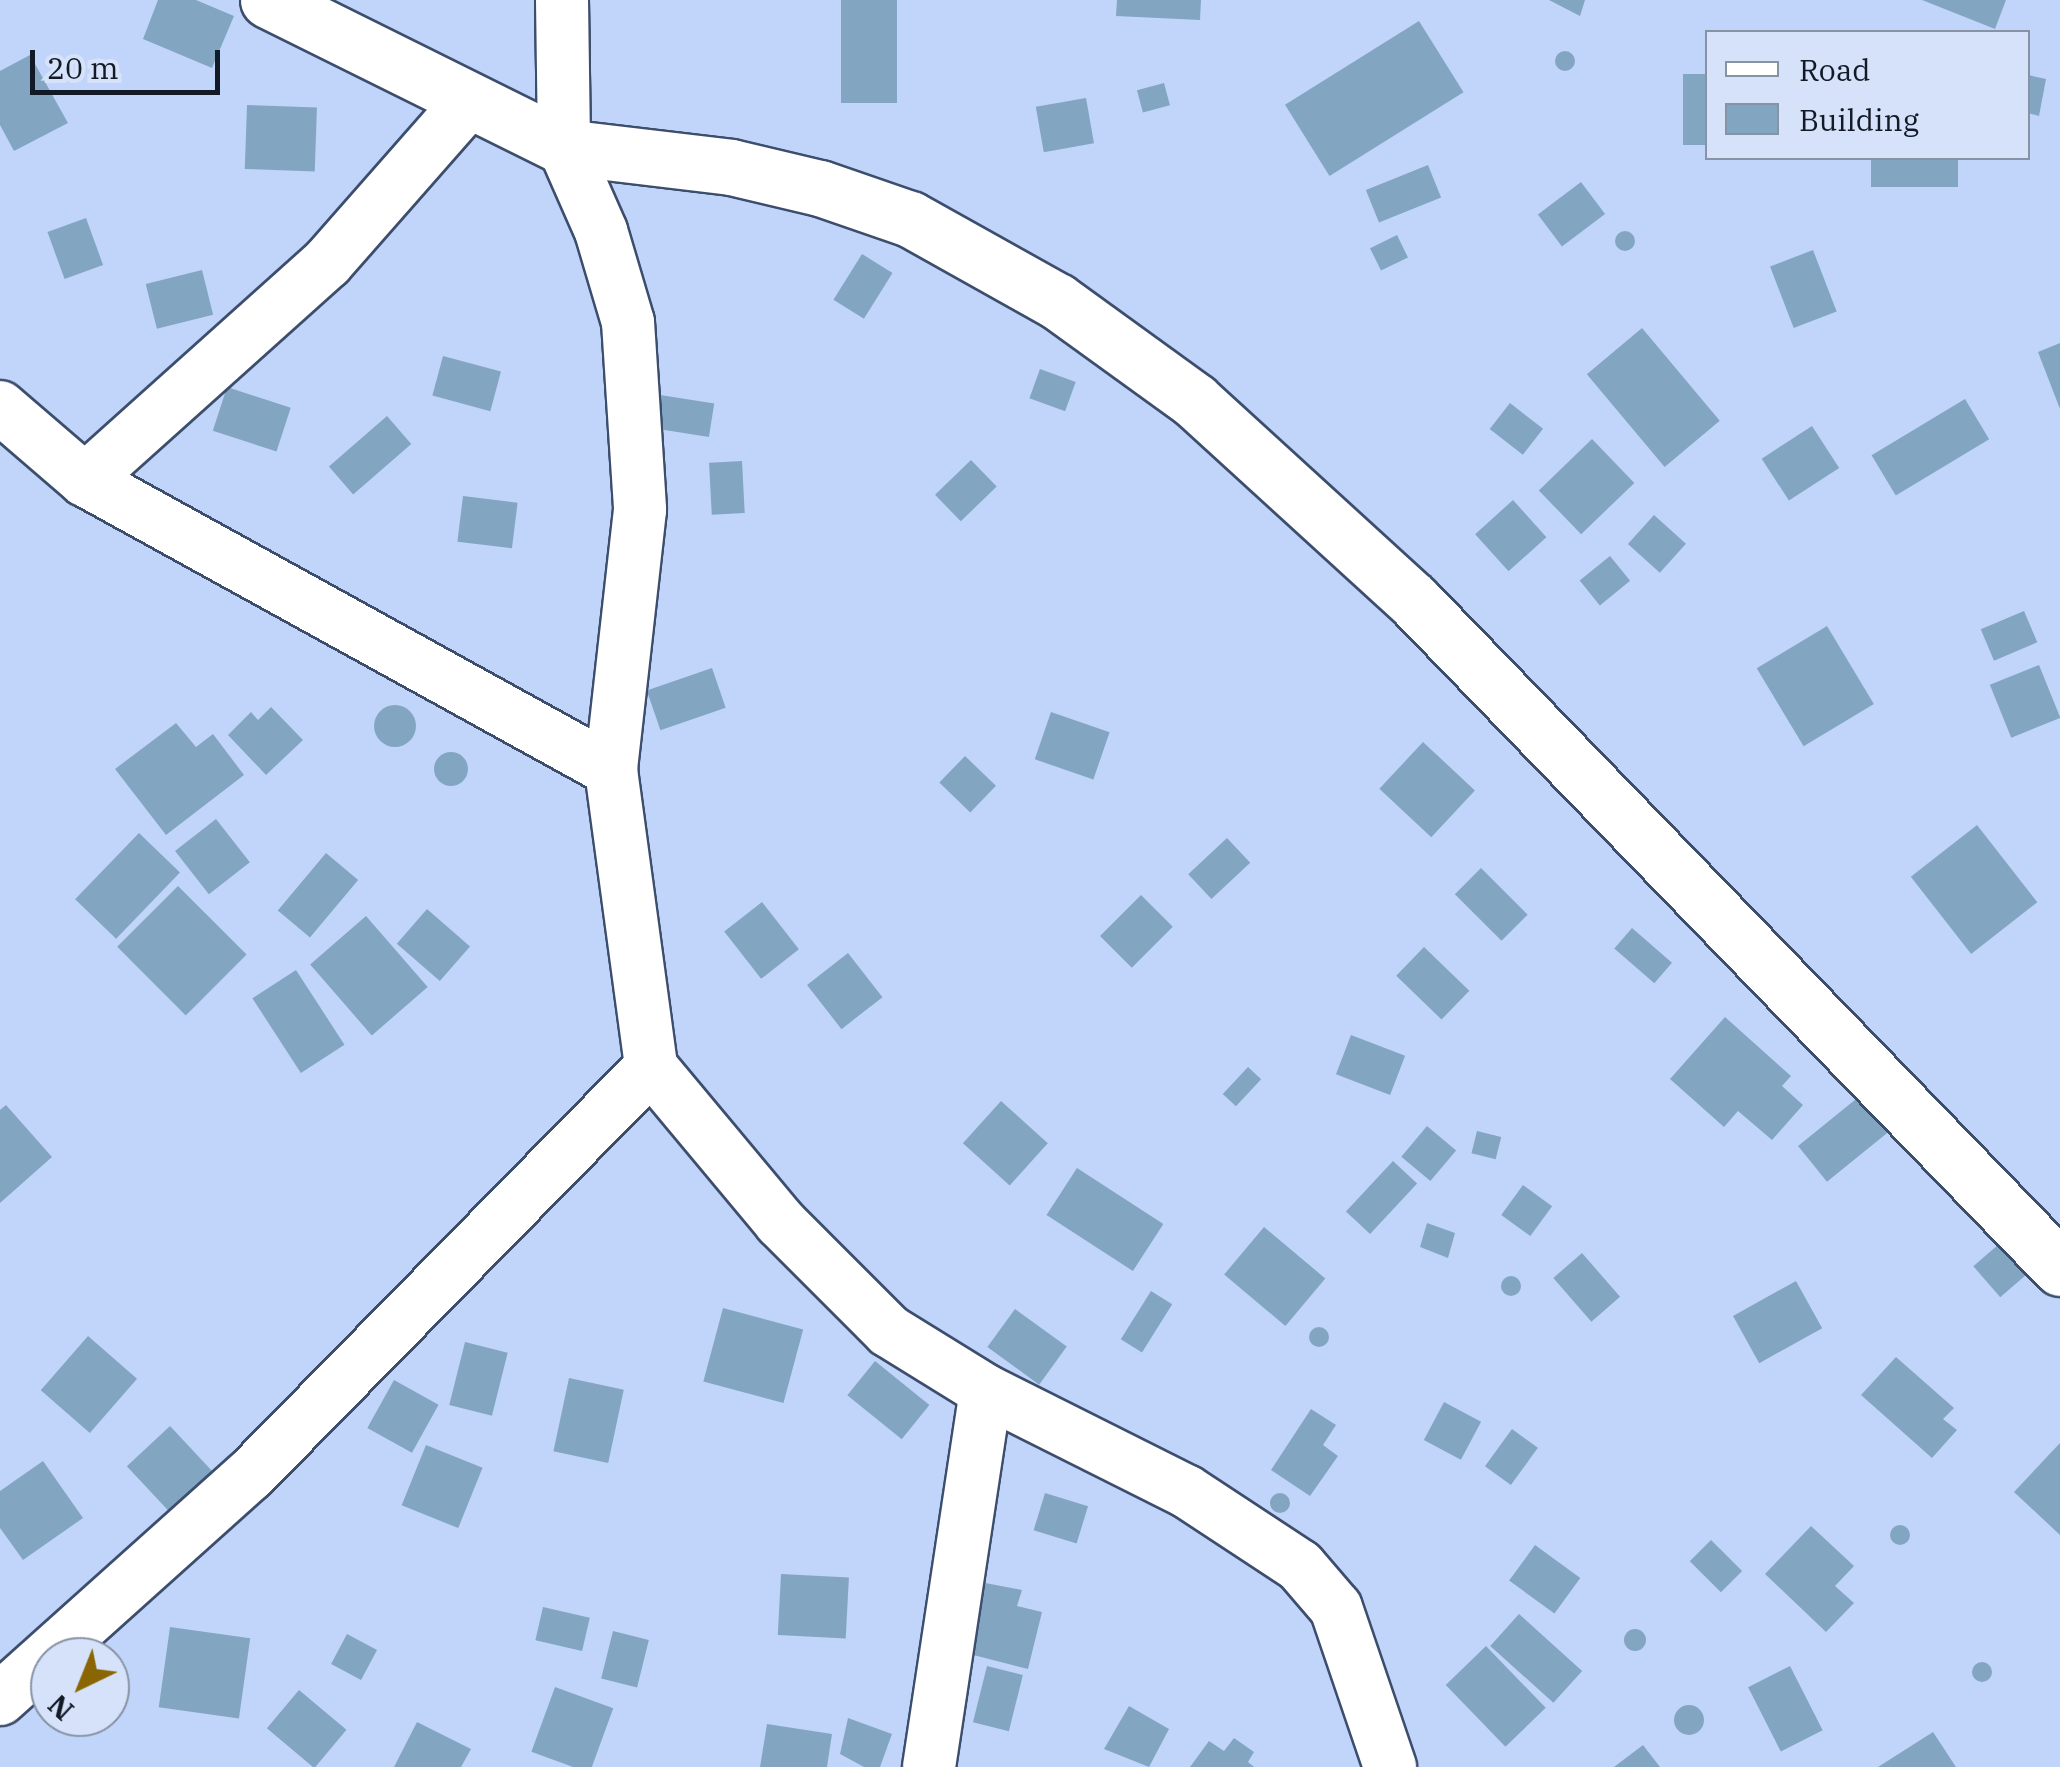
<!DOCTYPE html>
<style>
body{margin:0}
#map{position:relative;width:2060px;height:1767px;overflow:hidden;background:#c1d5fb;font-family:"IBM Plex Serif",serif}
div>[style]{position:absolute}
.building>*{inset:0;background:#82a6c2;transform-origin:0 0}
.round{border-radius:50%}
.roads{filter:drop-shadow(2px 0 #3d4e6d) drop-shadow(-2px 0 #3d4e6d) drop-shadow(0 2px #3d4e6d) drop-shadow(0 -2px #3d4e6d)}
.street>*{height:52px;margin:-26px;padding:0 26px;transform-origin:26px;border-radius:26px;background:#fff}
.secondary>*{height:55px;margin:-27.5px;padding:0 27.5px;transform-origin:27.5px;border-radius:27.5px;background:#fff}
span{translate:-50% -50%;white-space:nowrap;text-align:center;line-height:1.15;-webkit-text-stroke:8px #d5e2f9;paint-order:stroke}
.legend{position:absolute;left:1705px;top:30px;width:325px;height:130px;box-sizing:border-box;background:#d5e2f9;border:2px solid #8792a5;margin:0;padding:12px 18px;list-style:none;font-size:30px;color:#131a27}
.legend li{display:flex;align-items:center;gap:20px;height:50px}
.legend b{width:50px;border:2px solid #8792a5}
.north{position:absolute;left:30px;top:1637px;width:100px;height:100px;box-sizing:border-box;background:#d5e2f9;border:2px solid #8792a5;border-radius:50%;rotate:223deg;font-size:28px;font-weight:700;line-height:40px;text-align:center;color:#131a27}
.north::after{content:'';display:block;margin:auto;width:35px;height:45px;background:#8a6504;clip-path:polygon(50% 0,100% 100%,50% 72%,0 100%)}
.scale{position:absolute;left:30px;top:50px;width:190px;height:45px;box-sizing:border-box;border:5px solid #131a27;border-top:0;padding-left:12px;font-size:30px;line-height:35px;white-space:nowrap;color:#131a27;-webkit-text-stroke:8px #d5e2f9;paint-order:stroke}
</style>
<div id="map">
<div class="building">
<i style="clip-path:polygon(158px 0,196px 0,234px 16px,212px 68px,143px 39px)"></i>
<i style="left:841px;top:0;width:56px;height:103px"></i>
<i style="clip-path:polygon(1117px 0,1201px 0,1200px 20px,1116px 16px)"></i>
<i style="clip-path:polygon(1549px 0,1585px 0,1580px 16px)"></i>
<i style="clip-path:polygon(1922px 0,2006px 0,1995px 29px)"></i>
<i style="left:1419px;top:21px;width:84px;height:158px;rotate:58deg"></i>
<i class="round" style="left:1555px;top:51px;width:20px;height:20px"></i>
<i style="clip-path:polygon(30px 55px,68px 123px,14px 151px,0 125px,0 71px)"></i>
<i style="left:1683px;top:74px;width:25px;height:71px"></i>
<i style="clip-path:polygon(2028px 75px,2046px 79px,2039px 116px,2028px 113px)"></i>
<i style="left:1164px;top:83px;width:23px;height:28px;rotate:75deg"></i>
<i style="left:1086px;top:98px;width:46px;height:51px;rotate:80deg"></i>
<i style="left:247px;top:105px;width:70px;height:64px;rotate:2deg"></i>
<i style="left:1871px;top:158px;width:87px;height:29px"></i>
<i style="left:1428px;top:165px;width:35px;height:67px;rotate:68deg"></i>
<i style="left:1581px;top:182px;width:40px;height:54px;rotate:53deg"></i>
<i style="left:86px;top:218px;width:50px;height:41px;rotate:70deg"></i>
<i class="round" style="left:1615px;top:231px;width:20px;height:20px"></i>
<i style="left:1397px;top:235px;width:25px;height:30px;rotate:64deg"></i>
<i style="left:1813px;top:250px;width:66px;height:46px;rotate:69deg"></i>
<i style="left:862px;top:254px;width:36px;height:54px;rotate:32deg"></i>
<i style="left:202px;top:270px;width:46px;height:58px;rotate:76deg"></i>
<i style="left:1642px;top:328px;width:121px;height:72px;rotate:50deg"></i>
<i style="clip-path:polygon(2060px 343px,2060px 409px,2038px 352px)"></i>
<i style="left:443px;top:356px;width:60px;height:41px;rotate:15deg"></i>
<i style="left:1040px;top:369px;width:38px;height:31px;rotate:20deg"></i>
<i style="left:227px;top:387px;width:67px;height:46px;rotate:18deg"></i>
<i style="left:654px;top:394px;width:61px;height:34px;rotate:9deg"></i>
<i style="left:1965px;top:399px;width:47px;height:109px;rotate:59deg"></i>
<i style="left:1510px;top:403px;width:42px;height:33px;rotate:38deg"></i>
<i style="left:387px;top:416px;width:37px;height:77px;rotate:49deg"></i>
<i style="left:1812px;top:426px;width:50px;height:60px;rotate:57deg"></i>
<i style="left:1592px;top:439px;width:61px;height:74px;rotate:46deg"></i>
<i style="left:971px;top:460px;width:37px;height:50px;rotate:46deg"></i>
<i style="left:742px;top:461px;width:52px;height:33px;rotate:87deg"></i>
<i style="left:463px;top:496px;width:55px;height:46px;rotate:7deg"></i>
<i style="left:1513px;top:500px;width:50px;height:51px;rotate:48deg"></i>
<i style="left:1654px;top:515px;width:43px;height:39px;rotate:42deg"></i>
<i style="left:1610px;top:556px;width:32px;height:39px;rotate:51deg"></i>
<i style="left:2024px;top:611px;width:34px;height:47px;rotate:67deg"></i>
<i style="left:1827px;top:626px;width:91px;height:82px;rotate:59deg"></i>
<i style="left:2039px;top:665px;width:57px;height:53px;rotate:68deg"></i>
<i style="left:712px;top:668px;width:42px;height:69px;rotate:71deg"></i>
<i class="round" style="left:374px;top:705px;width:42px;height:42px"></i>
<i style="clip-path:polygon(271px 707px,303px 740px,266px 775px,228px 735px,251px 712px,258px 720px)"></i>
<i style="left:1051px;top:712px;width:62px;height:50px;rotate:19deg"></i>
<i style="clip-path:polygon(176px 723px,196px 747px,213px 734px,244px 775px,166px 835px,115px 769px)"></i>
<i style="left:1423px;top:742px;width:71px;height:64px;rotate:43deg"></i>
<i class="round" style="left:434px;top:752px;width:34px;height:34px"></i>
<i style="left:965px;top:756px;width:43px;height:37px;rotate:44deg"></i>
<i style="left:216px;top:819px;width:55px;height:52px;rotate:52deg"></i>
<i style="left:1977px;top:825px;width:98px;height:84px;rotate:52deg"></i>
<i style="left:139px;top:833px;width:57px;height:92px;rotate:44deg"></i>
<i style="left:1227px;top:838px;width:34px;height:53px;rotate:47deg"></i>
<i style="left:326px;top:853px;width:42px;height:75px;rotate:40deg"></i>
<i style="left:1481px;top:868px;width:66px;height:37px;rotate:45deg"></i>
<i style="left:178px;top:886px;width:97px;height:86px;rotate:45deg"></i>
<i style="left:1141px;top:895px;width:45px;height:58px;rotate:45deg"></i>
<i style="left:762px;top:902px;width:60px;height:48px;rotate:52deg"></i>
<i style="left:427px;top:909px;width:57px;height:46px;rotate:41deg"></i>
<i style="left:366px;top:916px;width:94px;height:74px;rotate:49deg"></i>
<i style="left:1632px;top:928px;width:53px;height:27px;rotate:41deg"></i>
<i style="left:1424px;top:947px;width:63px;height:40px;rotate:44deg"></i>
<i style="left:848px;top:953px;width:56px;height:52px;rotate:52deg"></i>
<i style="left:296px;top:970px;width:89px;height:52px;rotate:57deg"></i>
<i style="clip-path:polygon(1725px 1017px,1791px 1076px,1782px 1086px,1803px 1105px,1772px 1140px,1738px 1111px,1724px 1127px,1670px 1079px)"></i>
<i style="left:1351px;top:1035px;width:58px;height:42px;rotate:21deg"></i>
<i style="left:1248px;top:1067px;width:18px;height:37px;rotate:43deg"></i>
<i style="left:1861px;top:1095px;width:46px;height:81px;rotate:51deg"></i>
<i style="left:1001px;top:1101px;width:63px;height:57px;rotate:42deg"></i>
<i style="clip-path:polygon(6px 1105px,52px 1157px,0 1203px,0 1110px)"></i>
<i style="left:1427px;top:1126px;width:38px;height:40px;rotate:40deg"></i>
<i style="left:1477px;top:1131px;width:25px;height:23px;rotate:14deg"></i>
<i style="left:1393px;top:1161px;width:33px;height:69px;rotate:43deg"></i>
<i style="left:1077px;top:1168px;width:103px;height:56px;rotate:33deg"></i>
<i style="left:1523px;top:1185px;width:36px;height:37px;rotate:36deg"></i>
<i style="clip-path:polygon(1427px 1223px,1455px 1233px,1448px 1258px,1420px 1247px)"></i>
<i style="left:1264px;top:1227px;width:80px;height:62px;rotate:40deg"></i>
<i style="left:1999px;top:1244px;width:41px;height:34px;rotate:49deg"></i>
<i style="left:1582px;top:1253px;width:58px;height:38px;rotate:49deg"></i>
<i class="round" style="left:1501px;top:1276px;width:20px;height:20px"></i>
<i style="left:1796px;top:1281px;width:54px;height:72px;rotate:61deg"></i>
<i style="left:1151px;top:1291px;width:25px;height:57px;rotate:32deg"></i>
<i style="left:723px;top:1308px;width:83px;height:76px;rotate:15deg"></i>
<i style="left:1015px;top:1309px;width:64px;height:47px;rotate:36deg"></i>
<i class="round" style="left:1309px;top:1327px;width:20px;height:20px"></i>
<i style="left:88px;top:1336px;width:65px;height:72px;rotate:41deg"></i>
<i style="left:465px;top:1342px;width:44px;height:65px;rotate:14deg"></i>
<i style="clip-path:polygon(1896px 1357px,1954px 1408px,1943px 1419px,1957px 1430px,1932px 1458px,1861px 1395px)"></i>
<i style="left:875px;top:1361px;width:70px;height:44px;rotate:39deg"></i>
<i style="left:569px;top:1378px;width:56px;height:75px;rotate:12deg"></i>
<i style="left:394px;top:1380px;width:51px;height:55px;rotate:29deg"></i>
<i style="left:1444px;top:1402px;width:42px;height:43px;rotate:28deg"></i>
<i style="clip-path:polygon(1311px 1409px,1336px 1425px,1323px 1445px,1338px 1456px,1310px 1496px,1271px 1470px)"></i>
<i style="left:170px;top:1426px;width:62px;height:59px;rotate:47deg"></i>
<i style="left:1512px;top:1429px;width:32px;height:46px;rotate:36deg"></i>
<i style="clip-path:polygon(2060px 1443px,2060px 1535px,2014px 1492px)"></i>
<i style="left:426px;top:1445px;width:61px;height:65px;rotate:22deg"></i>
<i style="clip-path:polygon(43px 1461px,83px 1518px,23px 1560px,0 1528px,0 1491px)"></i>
<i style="left:1045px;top:1493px;width:45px;height:39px;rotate:17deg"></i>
<i class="round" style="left:1270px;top:1493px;width:20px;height:20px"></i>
<i class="round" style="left:1890px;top:1525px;width:20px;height:20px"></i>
<i style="clip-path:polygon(1811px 1526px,1854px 1566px,1835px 1586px,1854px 1603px,1826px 1632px,1765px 1574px)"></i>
<i style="left:1711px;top:1540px;width:44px;height:30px;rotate:45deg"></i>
<i style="left:1535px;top:1545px;width:56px;height:44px;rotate:36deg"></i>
<i style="left:781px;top:1574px;width:68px;height:61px;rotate:3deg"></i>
<i style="clip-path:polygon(975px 1581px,1022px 1590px,1017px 1606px,1042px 1612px,1028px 1669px,954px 1650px)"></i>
<i style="left:543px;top:1607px;width:48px;height:34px;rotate:13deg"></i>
<i style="left:1519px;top:1614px;width:85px;height:43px;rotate:42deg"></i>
<i style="left:170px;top:1627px;width:81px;height:81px;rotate:8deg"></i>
<i class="round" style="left:1624px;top:1629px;width:22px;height:22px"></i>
<i style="left:613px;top:1631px;width:37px;height:49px;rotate:14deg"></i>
<i style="left:347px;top:1634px;width:34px;height:34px;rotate:28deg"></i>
<i style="left:1486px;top:1646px;width:86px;height:56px;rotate:46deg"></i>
<i class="round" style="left:1972px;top:1662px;width:20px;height:20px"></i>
<i style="left:987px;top:1666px;width:37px;height:58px;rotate:14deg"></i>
<i style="left:1790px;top:1666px;width:72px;height:47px;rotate:63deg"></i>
<i style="left:555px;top:1687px;width:62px;height:69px;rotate:20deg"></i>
<i style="left:299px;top:1690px;width:62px;height:50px;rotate:40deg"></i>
<i class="round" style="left:1674px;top:1705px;width:30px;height:30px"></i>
<i style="clip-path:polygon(1129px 1706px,1169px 1729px,1149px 1767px,1104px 1749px)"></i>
<i style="clip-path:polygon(848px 1718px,892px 1734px,880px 1767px,864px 1767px,840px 1754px)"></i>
<i style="clip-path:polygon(417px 1722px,471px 1749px,461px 1767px,394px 1767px)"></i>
<i style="clip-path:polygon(767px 1724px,832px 1734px,827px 1767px,760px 1767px)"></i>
<i style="clip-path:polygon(1933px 1732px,1956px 1767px,1878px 1767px)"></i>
<i style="clip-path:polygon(1234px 1738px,1254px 1752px,1248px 1762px,1254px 1767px,1190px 1767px,1209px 1741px,1224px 1751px)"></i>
<i style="clip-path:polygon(1643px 1745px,1660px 1767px,1614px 1767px)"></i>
</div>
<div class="roads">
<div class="street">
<i style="left:562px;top:0;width:147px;rotate:89.2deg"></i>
<i style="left:564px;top:147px;width:92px;rotate:66.2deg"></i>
<i style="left:601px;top:231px;width:95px;rotate:73.5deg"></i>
<i style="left:628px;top:322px;width:188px;rotate:86.3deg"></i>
<i style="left:640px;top:510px;width:262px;rotate:96.4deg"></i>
<i style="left:611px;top:770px;width:300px;rotate:82.3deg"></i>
<i style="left:651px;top:1067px;width:202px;rotate:50.2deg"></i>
<i style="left:780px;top:1222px;width:154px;rotate:45deg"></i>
<i style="left:889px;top:1331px;width:114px;rotate:31.7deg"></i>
<i style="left:986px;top:1391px;width:224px;rotate:26.6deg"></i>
<i style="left:1186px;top:1491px;width:136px;rotate:33.3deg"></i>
<i style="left:1300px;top:1566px;width:55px;rotate:49.4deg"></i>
<i style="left:1336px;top:1608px;width:168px;rotate:71.2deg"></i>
<i style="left:0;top:407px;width:112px;rotate:40.7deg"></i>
<i style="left:85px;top:480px;width:601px;rotate:28.87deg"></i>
<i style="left:85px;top:480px;width:325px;rotate:-41.9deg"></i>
<i style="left:327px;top:263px;width:217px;rotate:-48.7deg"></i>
<i style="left:0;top:1699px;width:336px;rotate:-41.9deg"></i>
<i style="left:250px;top:1475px;width:572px;rotate:-45.5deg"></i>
<i style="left:929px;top:1767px;width:380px;rotate:-81.4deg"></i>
</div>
<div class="secondary">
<i style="left:268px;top:0;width:330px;rotate:26.4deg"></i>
<i style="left:564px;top:147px;width:168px;rotate:6.8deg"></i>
<i style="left:731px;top:167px;width:91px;rotate:13.3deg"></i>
<i style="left:820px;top:188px;width:95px;rotate:19deg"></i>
<i style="left:910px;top:219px;width:168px;rotate:29.2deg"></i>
<i style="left:1057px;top:301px;width:170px;rotate:35.9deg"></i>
<i style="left:1195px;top:401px;width:295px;rotate:42.4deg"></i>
<i style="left:1413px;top:600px;width:930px;rotate:45.91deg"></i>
</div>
</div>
<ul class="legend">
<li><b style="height:12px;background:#fff"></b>Road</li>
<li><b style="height:28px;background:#82a6c2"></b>Building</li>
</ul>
<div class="north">N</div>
<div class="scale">20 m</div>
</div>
